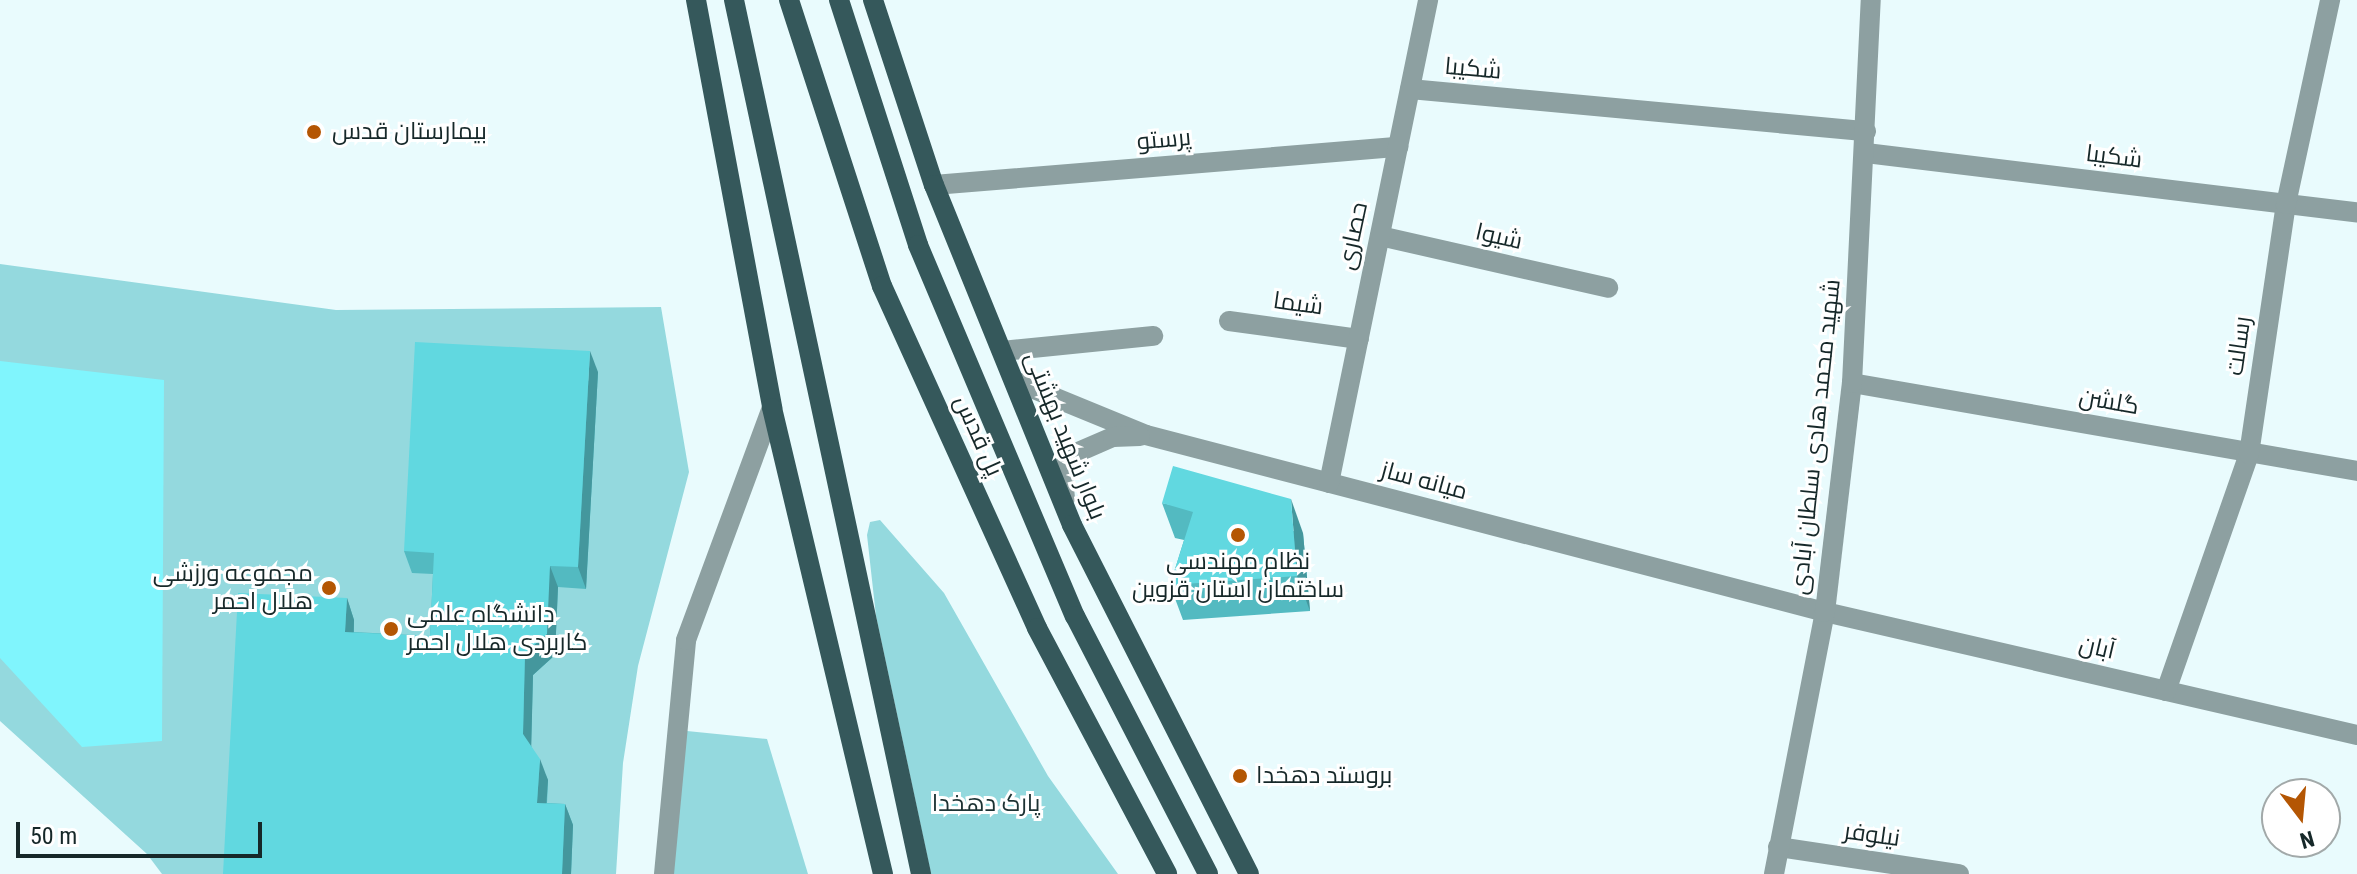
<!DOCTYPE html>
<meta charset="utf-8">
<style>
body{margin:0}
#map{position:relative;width:2357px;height:874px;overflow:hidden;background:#e9fbfd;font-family:"Roboto Condensed",Cairo,sans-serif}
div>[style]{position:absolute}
.green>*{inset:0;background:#94d9de}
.water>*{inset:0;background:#80f5fd}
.minor>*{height:20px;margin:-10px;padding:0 10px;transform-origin:10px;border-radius:10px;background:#8da0a1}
.major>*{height:20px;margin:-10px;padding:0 10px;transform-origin:10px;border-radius:10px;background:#35585b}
.wall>*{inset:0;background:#53bac1}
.shaded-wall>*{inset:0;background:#44979d}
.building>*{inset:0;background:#61d8e0}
.dots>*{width:22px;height:22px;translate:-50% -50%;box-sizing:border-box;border:4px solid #fff;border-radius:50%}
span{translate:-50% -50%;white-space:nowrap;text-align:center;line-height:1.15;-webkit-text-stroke:6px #fff;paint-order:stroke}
.street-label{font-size:24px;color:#162829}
.poi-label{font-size:24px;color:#162829}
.left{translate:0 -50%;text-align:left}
.right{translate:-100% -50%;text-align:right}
.park-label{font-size:24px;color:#1c3233}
.north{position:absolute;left:2261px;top:778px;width:80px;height:80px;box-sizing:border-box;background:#fff;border:2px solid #a2a9a9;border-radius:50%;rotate:164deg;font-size:22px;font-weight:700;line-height:32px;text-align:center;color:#162829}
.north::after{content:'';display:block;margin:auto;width:28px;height:36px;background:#b45603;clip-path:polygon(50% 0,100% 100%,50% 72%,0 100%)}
.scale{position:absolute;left:16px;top:822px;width:246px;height:36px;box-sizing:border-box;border:4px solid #162829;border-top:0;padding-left:10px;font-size:24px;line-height:28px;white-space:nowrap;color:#162829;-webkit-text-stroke:6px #fff;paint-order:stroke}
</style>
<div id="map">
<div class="green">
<i style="clip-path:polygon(0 264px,336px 310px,661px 307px,689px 472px,638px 666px,623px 763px,616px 874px,162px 874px,147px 854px,0 721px)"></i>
<i style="clip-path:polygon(880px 520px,944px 593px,1048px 776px,1118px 874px,931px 874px,876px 616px,867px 535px,870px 522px)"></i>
<i style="clip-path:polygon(677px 730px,767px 739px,808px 874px,664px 874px)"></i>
</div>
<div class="water">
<i style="clip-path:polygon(0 361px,164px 380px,162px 741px,82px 747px,0 658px)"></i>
</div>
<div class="minor">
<i style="left:1410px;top:89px;width:458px;rotate:5.3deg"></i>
<i style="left:1866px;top:153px;width:495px;rotate:6.9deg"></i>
<i style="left:934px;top:185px;width:466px;rotate:-4.7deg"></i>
<i style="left:1380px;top:236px;width:234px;rotate:12.8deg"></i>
<i style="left:1229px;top:321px;width:131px;rotate:7.9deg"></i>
<i style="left:1002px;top:351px;width:152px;rotate:-5.7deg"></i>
<i style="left:1017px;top:382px;width:139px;rotate:22.3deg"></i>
<i style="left:1146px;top:435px;width:702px;rotate:14.61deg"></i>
<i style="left:1825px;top:612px;width:546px;rotate:13.02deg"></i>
<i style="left:1852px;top:383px;width:513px;rotate:9.88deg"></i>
<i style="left:1329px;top:483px;width:493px;rotate:-78.4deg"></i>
<i style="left:1065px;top:498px;width:28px;rotate:-96deg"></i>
<i style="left:1062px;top:470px;width:16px;rotate:-63deg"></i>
<i style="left:1069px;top:456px;width:48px;rotate:-23.4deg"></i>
<i style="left:1113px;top:437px;width:27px;rotate:-2deg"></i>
<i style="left:2166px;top:691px;width:251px;rotate:-70.7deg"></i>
<i style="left:2249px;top:454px;width:253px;rotate:-81.6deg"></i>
<i style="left:2286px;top:204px;width:209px;rotate:-77.8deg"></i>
<i style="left:1778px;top:847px;width:183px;rotate:8.5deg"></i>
<i style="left:664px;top:874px;width:235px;rotate:-84.6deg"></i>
<i style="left:686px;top:640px;width:247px;rotate:-69.7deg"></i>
<i style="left:1774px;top:874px;width:267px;rotate:-79deg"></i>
<i style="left:1825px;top:612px;width:231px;rotate:-83.3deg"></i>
<i style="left:1852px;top:383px;width:383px;rotate:-87.2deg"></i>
</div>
<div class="major">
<i style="left:696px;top:0;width:415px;rotate:79.4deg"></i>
<i style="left:772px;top:408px;width:479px;rotate:76.6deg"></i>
<i style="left:734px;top:0;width:894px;rotate:77.92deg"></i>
<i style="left:789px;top:0;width:301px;rotate:72deg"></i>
<i style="left:882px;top:286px;width:375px;rotate:65.6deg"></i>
<i style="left:1037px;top:628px;width:278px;rotate:62.1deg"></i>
<i style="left:839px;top:0;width:257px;rotate:72.1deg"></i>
<i style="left:918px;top:245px;width:403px;rotate:67.1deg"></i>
<i style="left:1075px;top:616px;width:290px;rotate:62.7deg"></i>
<i style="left:873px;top:0;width:195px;rotate:71.8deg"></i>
<i style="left:934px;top:185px;width:367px;rotate:67.9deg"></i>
<i style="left:1072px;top:525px;width:391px;rotate:63.1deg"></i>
</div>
<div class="wall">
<i style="clip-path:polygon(598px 372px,586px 589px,558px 587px,555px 655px,533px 675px,531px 746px,548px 780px,547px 803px,565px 804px,573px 825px,571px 874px,223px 874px,347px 598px,354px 620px,354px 632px,430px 636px,433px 574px,412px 573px,404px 551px)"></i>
<i style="clip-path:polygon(1162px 503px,1303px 533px,1310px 611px,1183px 620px,1170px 585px,1184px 540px,1175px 538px)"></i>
</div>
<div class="shaded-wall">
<i style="clip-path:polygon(590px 351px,598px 372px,586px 589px,578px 567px)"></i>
<i style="clip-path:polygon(1291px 499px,1303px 533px,1310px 611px,1297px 576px)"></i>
<i style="clip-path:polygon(550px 566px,558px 587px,555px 655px,533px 675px,531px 756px,523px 734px,525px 653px)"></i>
<i style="clip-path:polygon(347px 598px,354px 620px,353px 653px,345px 632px)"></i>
<i style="clip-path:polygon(540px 759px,548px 780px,545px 824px,537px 803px)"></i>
<i style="clip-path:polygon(565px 804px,573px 825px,571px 874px,562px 874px)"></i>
</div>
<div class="building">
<i style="clip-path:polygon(415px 342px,590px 351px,578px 567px,550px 566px,547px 634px,525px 653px,523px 734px,540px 759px,537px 803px,565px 804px,562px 874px,223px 874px,238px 593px,347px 598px,345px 632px,430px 636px,434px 553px,404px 551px)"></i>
<i style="clip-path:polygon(1173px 466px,1291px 499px,1297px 576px,1170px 585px,1193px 512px,1162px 503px)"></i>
</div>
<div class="dots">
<i style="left:314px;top:132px;background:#b45603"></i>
<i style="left:1238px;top:535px;background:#b45603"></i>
<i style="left:329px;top:588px;background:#b45603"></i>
<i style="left:391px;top:629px;background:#b45603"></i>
<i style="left:1240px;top:776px;background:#b45603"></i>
</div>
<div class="street-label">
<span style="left:1473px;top:69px;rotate:5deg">شکیبا</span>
<span style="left:1164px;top:140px;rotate:-5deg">پرستو</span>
<span style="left:2114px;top:157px;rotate:7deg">شکیبا</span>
<span style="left:1353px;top:236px;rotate:-78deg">حصاری</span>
<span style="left:1499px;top:237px;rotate:13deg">شیوا</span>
<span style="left:1298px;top:304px;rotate:8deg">شیما</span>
<span style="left:2239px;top:346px;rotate:-82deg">رسالت</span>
<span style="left:2109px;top:402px;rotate:10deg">گلشن</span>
<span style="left:978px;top:436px;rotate:66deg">پل قدس</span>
<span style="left:1065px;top:436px;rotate:68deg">بلوار شهید بهشتی</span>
<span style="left:1816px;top:437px;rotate:-84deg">شهید محمد هادی سلطان آبادی</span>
<span style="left:1424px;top:481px;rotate:15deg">میانه ساز</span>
<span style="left:2097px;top:648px;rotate:13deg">آبان</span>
<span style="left:1872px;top:835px;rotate:8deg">نیلوفر</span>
</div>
<div class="poi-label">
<span class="left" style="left:332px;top:132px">بیمارستان قدس</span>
<span style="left:1238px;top:576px">نظام مهندسی<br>ساختمان استان قزوین</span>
<span class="right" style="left:313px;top:588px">مجموعه ورزشی<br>هلال احمر</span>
<span class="left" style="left:407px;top:629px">دانشگاه علمی<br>کاربردی هلال احمر</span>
<span class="left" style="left:1256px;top:776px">بروستد دهخدا</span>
</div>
<div class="park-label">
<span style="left:986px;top:804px">پارک دهخدا</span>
</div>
<div class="north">N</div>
<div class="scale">50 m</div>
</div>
